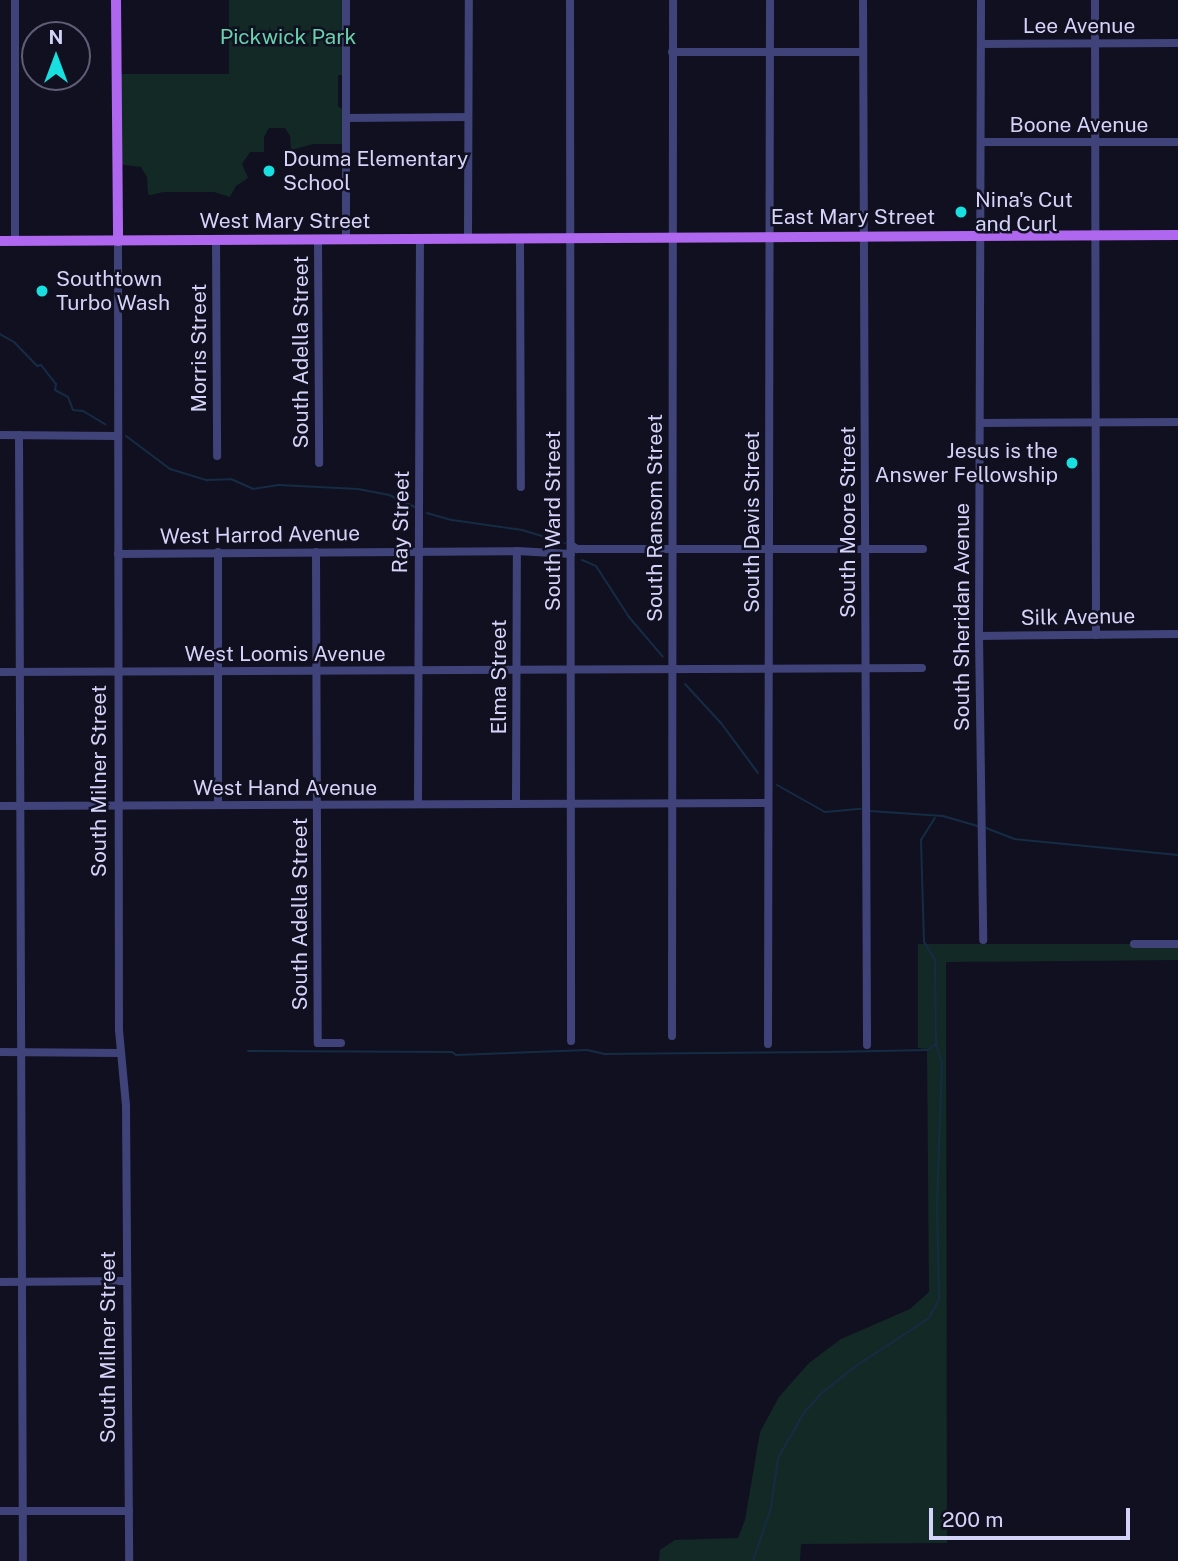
<!DOCTYPE html>
<style>
body{margin:0}
#map{position:relative;width:1178px;height:1561px;overflow:hidden;background:#111020;font-family:"Public Sans",sans-serif}
div>[style]{position:absolute}
.green>*{inset:0;background:#132926}
.stream>*{height:2px;margin:-1px;padding:0 1px;transform-origin:1px;border-radius:1px;background:#152c45}
.minor>*{height:8px;margin:-4px;padding:0 4px;transform-origin:4px;border-radius:4px;background:#40437a}
.major>*{height:10px;margin:-5px;padding:0 5px;transform-origin:5px;border-radius:5px;background:#ae67ee}
.dots>*{width:19px;height:19px;translate:-50% -50%;box-sizing:border-box;border:4px solid #111020;border-radius:50%}
span{translate:-50% -50%;white-space:nowrap;text-align:center;line-height:1.15;-webkit-text-stroke:5px #111020;paint-order:stroke}
.street-label{font-size:21px;color:#d4d4fa}
.park-label{font-size:21px;color:#68d2ad}
.poi-label{font-size:21px;color:#d4d4fa}
.left{translate:0 -50%;text-align:left}
.right{translate:-100% -50%;text-align:right}
.north{position:absolute;left:21px;top:21px;width:70px;height:70px;box-sizing:border-box;background:#111020;border:2px solid #5f5e77;border-radius:50%;rotate:0deg;font-size:19px;font-weight:700;line-height:28px;text-align:center;color:#d4d4fa}
.north::after{content:'';display:block;margin:auto;width:24px;height:32px;background:#19e0e0;clip-path:polygon(50% 0,100% 100%,50% 72%,0 100%)}
.scale{position:absolute;left:929px;top:1508px;width:201px;height:32px;box-sizing:border-box;border:4px solid #d4d4fa;border-top:0;padding-left:9px;font-size:21px;line-height:24px;white-space:nowrap;color:#d4d4fa;-webkit-text-stroke:5px #111020;paint-order:stroke}
</style>
<div id="map">
<div class="green">
<i style="clip-path:polygon(229px 0,346px 0,346px 75px,338px 75px,338px 106px,346px 112px,346px 144px,313px 144px,291px 150px,290px 136px,285px 128px,269px 128px,264px 137px,264px 152px,250px 152px,242px 164px,248px 178px,236px 186px,230px 197px,214px 192px,163px 192px,151px 195px,148px 194px,147px 177px,141px 167px,117px 164px,117px 74px,229px 74px)"></i>
<i style="clip-path:polygon(918px 944px,1178px 944px,1178px 960px,946px 962px,947px 1543px,801px 1544px,800px 1561px,659px 1561px,660px 1550px,675px 1540px,738px 1538px,745px 1520px,760px 1432px,779px 1397px,809px 1363px,841px 1339px,910px 1309px,929px 1292px,927px 1049px,918px 1048px)"></i>
</div>
<div class="stream">
<i style="left:0;top:334px;width:16px;rotate:30deg"></i>
<i style="left:14px;top:342px;width:33px;rotate:46deg"></i>
<i style="left:37px;top:366px;width:4px;rotate:-14deg"></i>
<i style="left:41px;top:365px;width:24px;rotate:52deg"></i>
<i style="left:56px;top:384px;width:6px;rotate:99deg"></i>
<i style="left:55px;top:390px;width:15px;rotate:28deg"></i>
<i style="left:68px;top:397px;width:14px;rotate:69deg"></i>
<i style="left:73px;top:410px;width:10px;rotate:6deg"></i>
<i style="left:83px;top:411px;width:26px;rotate:31deg"></i>
<i style="left:126px;top:436px;width:55px;rotate:36.9deg"></i>
<i style="left:170px;top:469px;width:39px;rotate:17deg"></i>
<i style="left:207px;top:480px;width:24px;rotate:-2deg"></i>
<i style="left:231px;top:479px;width:24px;rotate:24deg"></i>
<i style="left:253px;top:489px;width:26px;rotate:-9deg"></i>
<i style="left:279px;top:485px;width:79px;rotate:2.9deg"></i>
<i style="left:358px;top:489px;width:32px;rotate:11deg"></i>
<i style="left:389px;top:495px;width:29px;rotate:25deg"></i>
<i style="left:427px;top:513px;width:26px;rotate:16deg"></i>
<i style="left:452px;top:520px;width:71px;rotate:8.1deg"></i>
<i style="left:522px;top:530px;width:45px;rotate:16.8deg"></i>
<i style="left:582px;top:560px;width:15px;rotate:23deg"></i>
<i style="left:596px;top:566px;width:61px;rotate:57.1deg"></i>
<i style="left:629px;top:617px;width:52px;rotate:49.6deg"></i>
<i style="left:685px;top:684px;width:53px;rotate:47.3deg"></i>
<i style="left:721px;top:723px;width:62px;rotate:53.5deg"></i>
<i style="left:777px;top:785px;width:55px;rotate:29.4deg"></i>
<i style="left:825px;top:812px;width:36px;rotate:-5deg"></i>
<i style="left:870px;top:811px;width:73px;rotate:3.9deg"></i>
<i style="left:943px;top:816px;width:36px;rotate:16deg"></i>
<i style="left:986px;top:828px;width:30px;rotate:21deg"></i>
<i style="left:1014px;top:839px;width:165px;rotate:5.6deg"></i>
<i style="left:248px;top:1051px;width:204px;rotate:0.3deg"></i>
<i style="left:452px;top:1052px;width:5px;rotate:37deg"></i>
<i style="left:456px;top:1055px;width:131px;rotate:-2.2deg"></i>
<i style="left:587px;top:1050px;width:17px;rotate:13deg"></i>
<i style="left:604px;top:1054px;width:222px;rotate:-0.5deg"></i>
<i style="left:826px;top:1052px;width:102px;rotate:-1.1deg"></i>
<i style="left:928px;top:1050px;width:10px;rotate:-37deg"></i>
<i style="left:753px;top:1561px;width:56px;rotate:-71.2deg"></i>
<i style="left:771px;top:1508px;width:50px;rotate:-82deg"></i>
<i style="left:778px;top:1458px;width:51px;rotate:-60.4deg"></i>
<i style="left:803px;top:1414px;width:28px;rotate:-48deg"></i>
<i style="left:822px;top:1393px;width:43px;rotate:-38.5deg"></i>
<i style="left:856px;top:1366px;width:87px;rotate:-33.3deg"></i>
<i style="left:929px;top:1318px;width:21px;rotate:-62deg"></i>
<i style="left:939px;top:1299px;width:95px;rotate:-91.2deg"></i>
<i style="left:937px;top:1204px;width:141px;rotate:-88deg"></i>
<i style="left:942px;top:1063px;width:20px;rotate:-108deg"></i>
<i style="left:936px;top:1044px;width:84px;rotate:-90.7deg"></i>
<i style="left:935px;top:960px;width:21px;rotate:-121deg"></i>
<i style="left:924px;top:942px;width:102px;rotate:-91.7deg"></i>
<i style="left:921px;top:840px;width:26px;rotate:-58deg"></i>
</div>
<div class="minor">
<i style="left:15px;top:0;width:241px;rotate:90deg"></i>
<i style="left:346px;top:0;width:240px;rotate:90deg"></i>
<i style="left:570px;top:0;width:1041px;rotate:89.94deg"></i>
<i style="left:863px;top:0;width:1045px;rotate:89.78deg"></i>
<i style="left:981px;top:0;width:636px;rotate:90.18deg"></i>
<i style="left:979px;top:636px;width:304px;rotate:89.2deg"></i>
<i style="left:1095px;top:0;width:635px;rotate:89.91deg"></i>
<i style="left:981px;top:44px;width:197px;rotate:-0.3deg"></i>
<i style="left:672px;top:52px;width:191px"></i>
<i style="left:346px;top:118px;width:122px;rotate:-0.5deg"></i>
<i style="left:981px;top:142px;width:197px"></i>
<i style="left:468px;top:239px;width:239px;rotate:-89.8deg"></i>
<i style="left:520px;top:239px;width:248px;rotate:89.8deg"></i>
<i style="left:216px;top:240px;width:216px;rotate:89.7deg"></i>
<i style="left:318px;top:240px;width:223px;rotate:89.7deg"></i>
<i style="left:118px;top:241px;width:789px;rotate:89.93deg"></i>
<i style="left:119px;top:1030px;width:75px;rotate:84.7deg"></i>
<i style="left:126px;top:1105px;width:456px;rotate:89.6deg"></i>
<i style="left:980px;top:423px;width:198px;rotate:-0.3deg"></i>
<i style="left:0;top:435px;width:117px;rotate:0.5deg"></i>
<i style="left:19px;top:435px;width:1126px;rotate:89.8deg"></i>
<i style="left:571px;top:545px;width:7px;rotate:34deg"></i>
<i style="left:577px;top:549px;width:346px"></i>
<i style="left:218px;top:552px;width:253px;rotate:90deg"></i>
<i style="left:316px;top:552px;width:491px;rotate:89.8deg"></i>
<i style="left:318px;top:1043px;width:23px"></i>
<i style="left:118px;top:554px;width:399px;rotate:-0.4deg"></i>
<i style="left:517px;top:551px;width:54px;rotate:3.2deg"></i>
<i style="left:979px;top:636px;width:199px;rotate:-0.6deg"></i>
<i style="left:0;top:672px;width:922px;rotate:-0.25deg"></i>
<i style="left:418px;top:804px;width:565px;rotate:-89.8deg"></i>
<i style="left:516px;top:804px;width:253px;rotate:-89.8deg"></i>
<i style="left:0;top:806px;width:768px;rotate:-0.22deg"></i>
<i style="left:1134px;top:944px;width:44px"></i>
<i style="left:672px;top:1036px;width:1036px;rotate:-89.94deg"></i>
<i style="left:768px;top:1044px;width:1044px;rotate:-89.89deg"></i>
<i style="left:0;top:1052px;width:120px;rotate:0.5deg"></i>
<i style="left:0;top:1282px;width:127px;rotate:-0.5deg"></i>
<i style="left:0;top:1511px;width:129px"></i>
</div>
<div class="major">
<i style="left:116px;top:0;width:241px;rotate:89.5deg"></i>
<i style="left:0;top:241px;width:1178px;rotate:-0.29deg"></i>
</div>
<div class="dots">
<i style="left:269px;top:171px;background:#19e0e0"></i>
<i style="left:961px;top:212px;background:#19e0e0"></i>
<i style="left:42px;top:291px;background:#19e0e0"></i>
<i style="left:1072px;top:463px;background:#19e0e0"></i>
</div>
<div class="street-label">
<span style="left:1079px;top:26px">Lee Avenue</span>
<span style="left:1079px;top:125px">Boone Avenue</span>
<span style="left:853px;top:217px">East Mary Street</span>
<span style="left:285px;top:221px">West Mary Street</span>
<span style="left:199px;top:348px;rotate:-90deg">Morris Street</span>
<span style="left:301px;top:352px;rotate:-90deg">South Adella Street</span>
<span style="left:655px;top:518px;rotate:-90deg">South Ransom Street</span>
<span style="left:553px;top:521px;rotate:-90deg">South Ward Street</span>
<span style="left:401px;top:522px;rotate:-89deg">Ray Street</span>
<span style="left:752px;top:522px;rotate:-90deg">South Davis Street</span>
<span style="left:848px;top:522px;rotate:-90deg">South Moore Street</span>
<span style="left:260px;top:535px;rotate:-1deg">West Harrod Avenue</span>
<span style="left:962px;top:617px;rotate:-90deg">South Sheridan Avenue</span>
<span style="left:1078px;top:617px;rotate:-1deg">Silk Avenue</span>
<span style="left:285px;top:654px">West Loomis Avenue</span>
<span style="left:499px;top:677px;rotate:-90deg">Elma Street</span>
<span style="left:99px;top:781px;rotate:-90deg">South Milner Street</span>
<span style="left:285px;top:788px">West Hand Avenue</span>
<span style="left:300px;top:914px;rotate:-90deg">South Adella Street</span>
<span style="left:108px;top:1347px;rotate:-90deg">South Milner Street</span>
</div>
<div class="park-label">
<span style="left:288px;top:37px">Pickwick Park</span>
</div>
<div class="poi-label">
<span class="left" style="left:283px;top:171px">Douma Elementary<br>School</span>
<span class="left" style="left:975px;top:212px">Nina's Cut<br>and Curl</span>
<span class="left" style="left:56px;top:291px">Southtown<br>Turbo Wash</span>
<span class="right" style="left:1058px;top:463px">Jesus is the<br>Answer Fellowship</span>
</div>
<div class="north">N</div>
<div class="scale">200 m</div>
</div>
